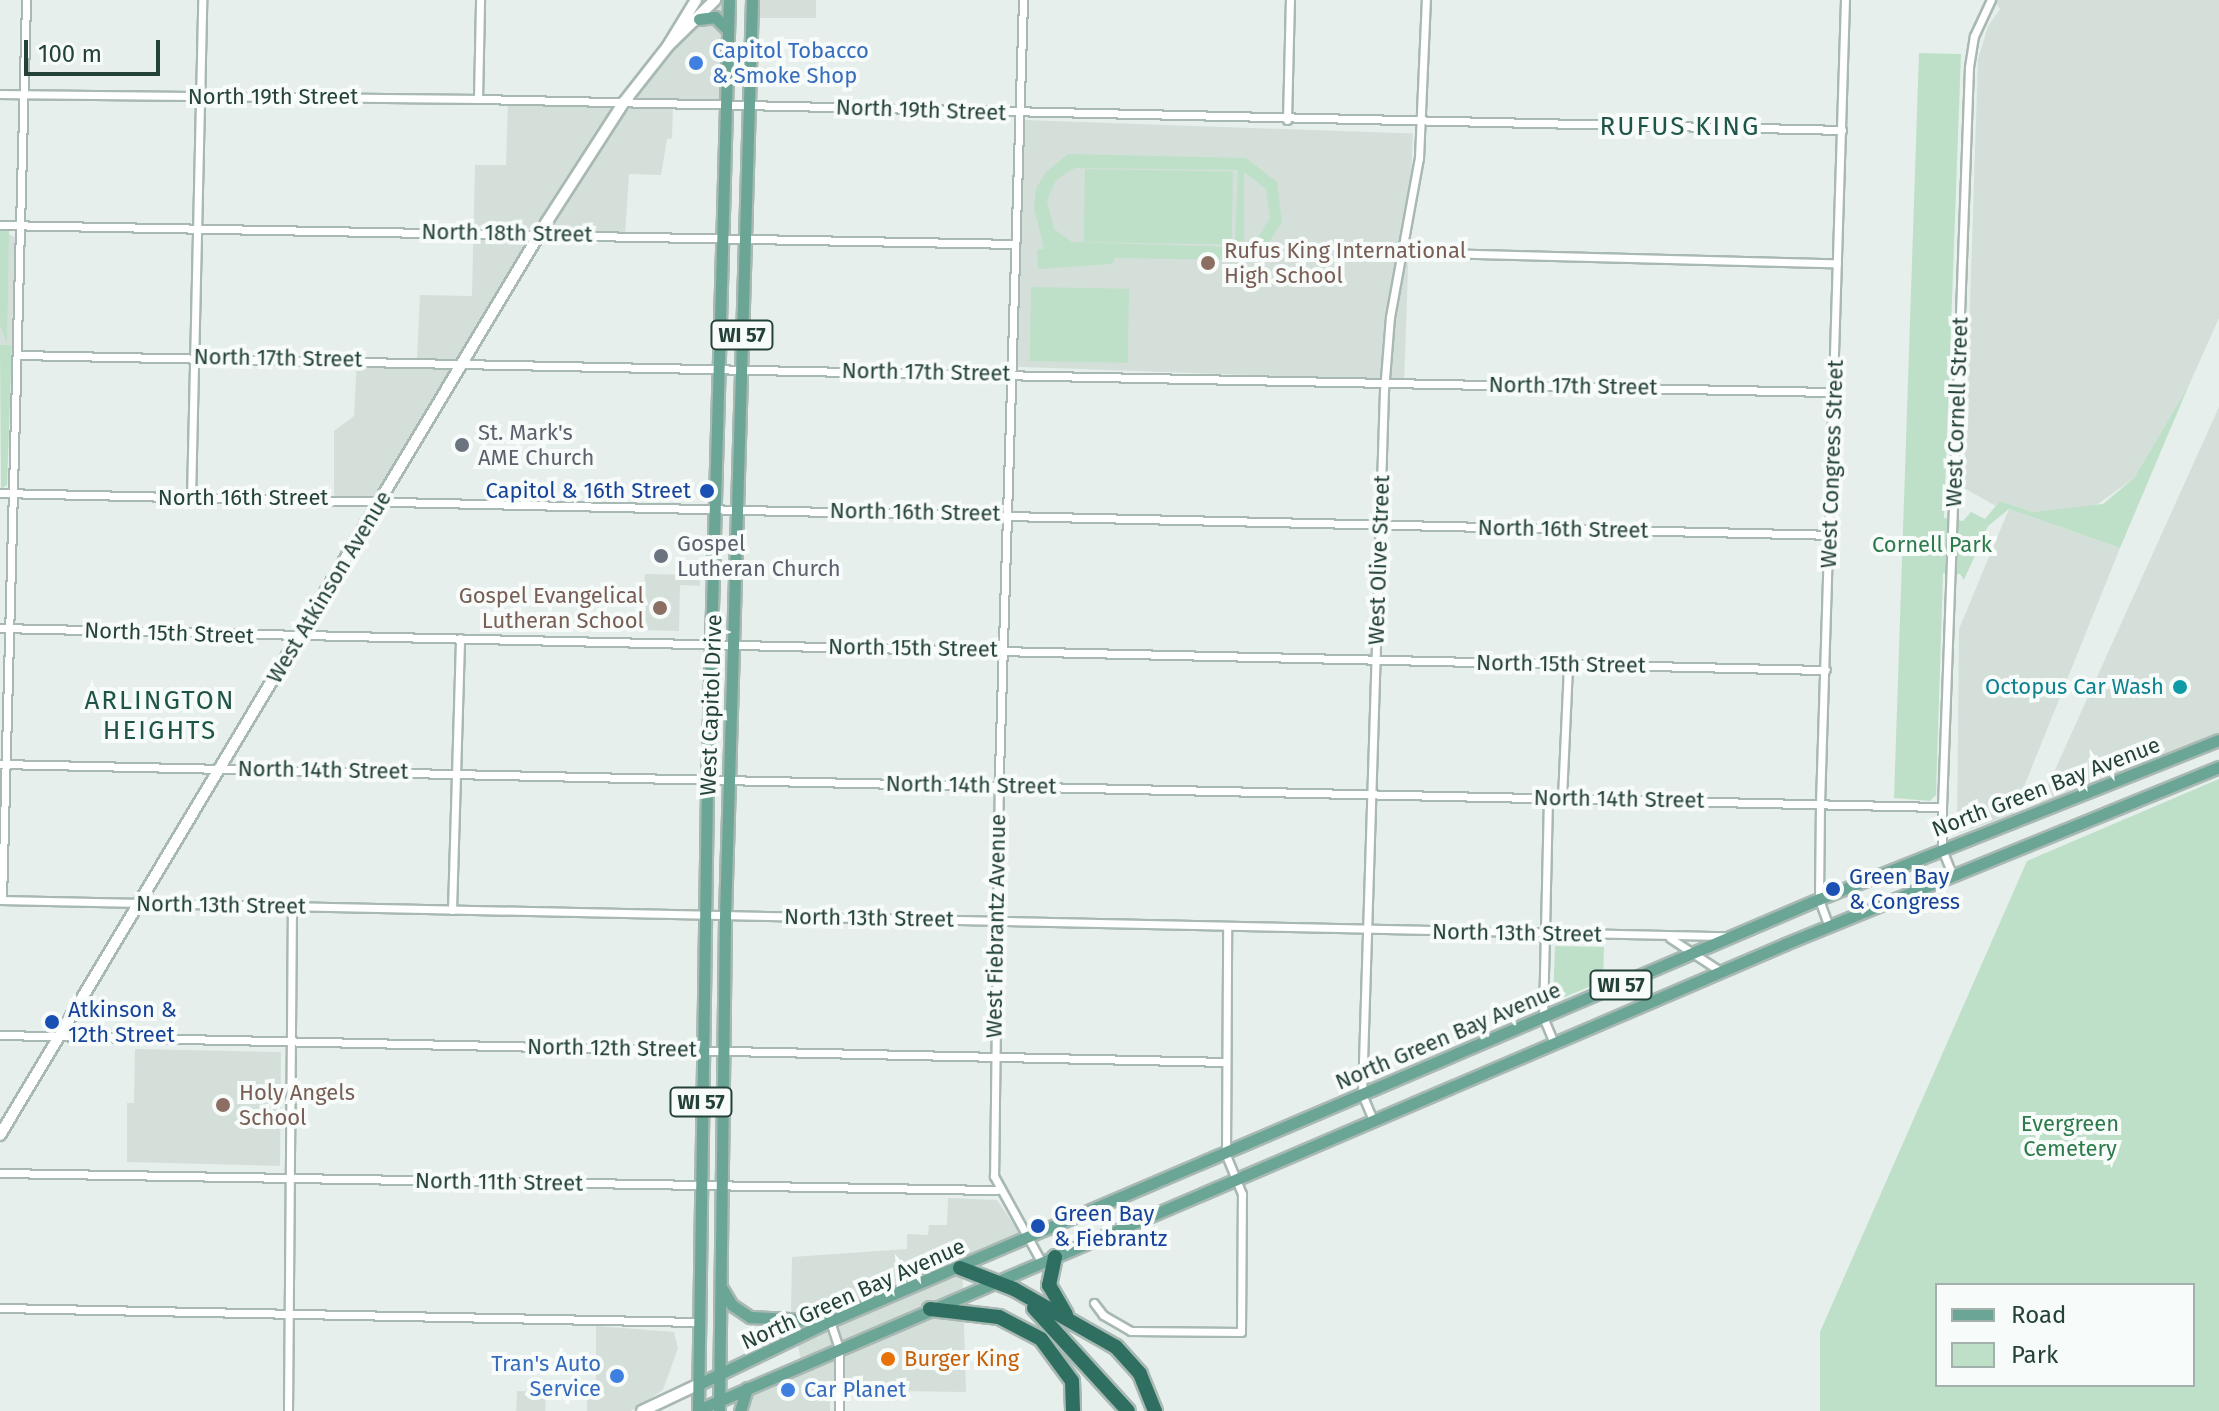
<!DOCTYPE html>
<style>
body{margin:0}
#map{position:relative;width:2219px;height:1411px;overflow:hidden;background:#e6efeb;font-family:"Fira Sans",sans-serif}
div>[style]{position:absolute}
.built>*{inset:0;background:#d4dfda;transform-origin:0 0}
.green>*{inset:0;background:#bfe0c8;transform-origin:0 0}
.roads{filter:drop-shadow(2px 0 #a8b8b2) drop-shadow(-2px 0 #a8b8b2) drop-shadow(0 2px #a8b8b2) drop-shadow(0 -2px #a8b8b2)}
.street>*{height:7px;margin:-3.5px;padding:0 3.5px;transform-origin:3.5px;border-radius:3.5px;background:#fff}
.secondary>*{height:10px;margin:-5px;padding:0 5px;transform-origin:5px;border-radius:5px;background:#fff}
.primary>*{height:11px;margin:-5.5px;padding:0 5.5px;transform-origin:5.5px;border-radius:5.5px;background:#6aa596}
.highway>*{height:14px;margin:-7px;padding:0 7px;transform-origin:7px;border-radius:7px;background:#2f6f62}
.dots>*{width:22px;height:22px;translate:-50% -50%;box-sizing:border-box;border:4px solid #f7fbf9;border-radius:50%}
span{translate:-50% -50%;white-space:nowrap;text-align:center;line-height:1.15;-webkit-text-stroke:8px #f7fbf9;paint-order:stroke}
.shield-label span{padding:2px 6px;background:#f7fbf9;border:2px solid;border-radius:6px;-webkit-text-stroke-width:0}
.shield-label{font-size:20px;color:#24423a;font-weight:700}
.shop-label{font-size:22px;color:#366cbe}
.left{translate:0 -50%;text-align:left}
.right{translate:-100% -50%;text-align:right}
.street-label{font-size:22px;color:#24423a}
.education-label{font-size:22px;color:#785e54}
.worship-label{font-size:22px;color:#5b616d}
.transit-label{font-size:22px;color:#164399}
.park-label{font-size:22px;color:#2d7a4b}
.culture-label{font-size:22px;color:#0d838f}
.food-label{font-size:22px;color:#c56008}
.quarter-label{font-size:26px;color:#1f5548;letter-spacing:2px}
.legend{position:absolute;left:1935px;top:1283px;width:260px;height:104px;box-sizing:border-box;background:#f7fbf9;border:2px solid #a3b1ad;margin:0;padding:10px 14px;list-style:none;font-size:24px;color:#24423a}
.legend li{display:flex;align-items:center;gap:16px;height:40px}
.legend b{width:40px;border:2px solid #a3b1ad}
.scale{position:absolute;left:24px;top:40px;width:136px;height:36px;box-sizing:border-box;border:4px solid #24423a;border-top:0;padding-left:10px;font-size:24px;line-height:28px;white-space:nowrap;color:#24423a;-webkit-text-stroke:6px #f7fbf9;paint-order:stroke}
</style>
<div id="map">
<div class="built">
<i style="clip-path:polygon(708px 0,729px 0,726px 104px,673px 103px,672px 138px,667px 139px,661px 175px,629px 174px,625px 236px,539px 233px,381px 500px,334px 498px,334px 431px,354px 416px,357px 358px,417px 359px,420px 295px,472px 296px,475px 165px,506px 165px,508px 99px,626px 102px)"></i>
<i style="left:752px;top:0;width:64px;height:18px"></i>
<i style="clip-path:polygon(1993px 0,2219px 0,2219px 318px,2189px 385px,2134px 478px,2091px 509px,2033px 512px,2000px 501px,1996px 506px,1964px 488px,1978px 59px,1988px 26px,2000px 9px)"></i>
<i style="left:1025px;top:120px;width:388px;height:247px;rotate:2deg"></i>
<i style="clip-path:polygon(0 231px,15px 237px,12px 345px,0 345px)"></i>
<i style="clip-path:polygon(2219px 407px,2219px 735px,2040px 803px)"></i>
<i style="clip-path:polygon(2009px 509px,2120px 548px,2013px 814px,1957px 834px,1959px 629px)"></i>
<i style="clip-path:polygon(645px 574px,700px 575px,700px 586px,680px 585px,679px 631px,641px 630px)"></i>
<i style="clip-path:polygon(135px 1049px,281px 1052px,280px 1166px,127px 1162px,127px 1103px,134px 1103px)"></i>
<i style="clip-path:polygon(948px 1198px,997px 1200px,1020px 1234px,962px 1258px,966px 1392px,830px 1390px,830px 1411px,745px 1411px,755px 1390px,803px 1372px,791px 1309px,792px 1257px,907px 1249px,907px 1234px,928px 1235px,929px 1225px,947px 1225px)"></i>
<i style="clip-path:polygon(596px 1326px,674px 1332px,678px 1348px,663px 1390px,631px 1411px,587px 1411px,587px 1392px,596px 1391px)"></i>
<i style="left:517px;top:1391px;width:29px;height:20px;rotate:2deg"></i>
</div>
<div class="green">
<i style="clip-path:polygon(1919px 53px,1961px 54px,1944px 518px,1963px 521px,1971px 512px,1985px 519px,2000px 501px,2033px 512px,2103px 504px,2134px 478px,2189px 385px,2120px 548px,2009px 509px,1988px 526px,1964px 580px,1960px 574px,1943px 573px,1936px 795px,1930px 801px,1894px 798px)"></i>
<i style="clip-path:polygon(evenodd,1068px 154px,1246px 158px,1277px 182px,1282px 222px,1266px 247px,1239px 260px,1115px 258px,1112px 264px,1038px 269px,1037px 249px,1044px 249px,1034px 208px,1036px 188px,1047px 171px,1068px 154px,1075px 168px,1238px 170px,1235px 242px,1244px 241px,1244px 172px,1266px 189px,1270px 218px,1258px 237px,1237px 247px,1072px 242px,1054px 229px,1047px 200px,1056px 180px,1075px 168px)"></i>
<i style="left:1085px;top:169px;width:148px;height:73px;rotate:1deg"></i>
<i style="clip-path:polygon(0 231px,9px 231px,7px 343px,0 325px)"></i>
<i style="left:1031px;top:287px;width:98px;height:74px;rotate:1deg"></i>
<i style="clip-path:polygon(0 345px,12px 345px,7px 485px,1px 489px)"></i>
<i style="clip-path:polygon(evenodd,2219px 779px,2219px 1411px,1820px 1411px,1820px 1332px,2027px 861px,2219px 779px,1937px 1285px,2193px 1285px,2193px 1385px,1937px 1385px,1937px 1285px)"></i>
<i style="clip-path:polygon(1555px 946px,1604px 947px,1603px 981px,1553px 1002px)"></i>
</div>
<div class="roads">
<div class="street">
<i style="left:1023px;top:0;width:773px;rotate:91.78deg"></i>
<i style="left:999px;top:773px;width:403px;rotate:90.7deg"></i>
<i style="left:994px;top:1176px;width:99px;rotate:61.1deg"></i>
<i style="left:0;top:94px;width:478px;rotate:0.6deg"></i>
<i style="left:478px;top:99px;width:1364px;rotate:1.3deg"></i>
<i style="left:478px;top:99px;width:99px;rotate:-88.8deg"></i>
<i style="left:1287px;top:120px;width:120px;rotate:-88.6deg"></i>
<i style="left:0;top:225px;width:1014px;rotate:1.07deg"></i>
<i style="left:1404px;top:252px;width:433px;rotate:1.5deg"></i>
<i style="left:18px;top:355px;width:1815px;rotate:1.17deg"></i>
<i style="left:0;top:493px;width:1830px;rotate:1.31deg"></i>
<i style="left:191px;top:498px;width:498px;rotate:-88.7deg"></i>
<i style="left:0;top:628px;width:1826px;rotate:1.32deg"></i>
<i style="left:0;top:764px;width:1942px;rotate:1.27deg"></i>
<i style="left:1548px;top:798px;width:219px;rotate:91.3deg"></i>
<i style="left:1543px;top:1017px;width:28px;rotate:67deg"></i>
<i style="left:1562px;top:798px;width:134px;rotate:-87.4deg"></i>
<i style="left:1952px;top:874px;width:27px;rotate:-112deg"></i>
<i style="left:1942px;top:849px;width:42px;rotate:-90deg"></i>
<i style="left:1942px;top:807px;width:740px;rotate:-87.91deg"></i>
<i style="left:1969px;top:67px;width:31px;rotate:-81deg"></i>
<i style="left:1974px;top:36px;width:40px;rotate:-65deg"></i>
<i style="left:0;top:900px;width:1725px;rotate:1.2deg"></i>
<i style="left:2px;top:900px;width:900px;rotate:-88.47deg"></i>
<i style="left:452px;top:910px;width:272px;rotate:-88.3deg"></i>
<i style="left:1829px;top:927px;width:30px;rotate:-110deg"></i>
<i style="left:1819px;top:899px;width:95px;rotate:-89.4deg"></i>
<i style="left:1820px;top:804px;width:804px;rotate:-88.22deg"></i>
<i style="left:1670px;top:938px;width:60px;rotate:33.4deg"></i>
<i style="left:0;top:1035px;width:1225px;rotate:1.26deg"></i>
<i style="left:1373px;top:1120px;width:28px;rotate:-113deg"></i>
<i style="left:1362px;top:1094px;width:703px;rotate:-88.21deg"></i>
<i style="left:1384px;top:391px;width:74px;rotate:-85.4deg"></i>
<i style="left:1390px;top:317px;width:162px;rotate:-79.7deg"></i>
<i style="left:1419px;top:158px;width:158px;rotate:-87.5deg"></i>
<i style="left:0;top:1173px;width:997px;rotate:0.98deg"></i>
<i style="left:1094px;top:1303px;width:15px;rotate:53deg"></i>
<i style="left:1103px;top:1315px;width:32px;rotate:30deg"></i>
<i style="left:1131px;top:1331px;width:110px;rotate:0.5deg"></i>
<i style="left:1241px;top:1332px;width:138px;rotate:-89.6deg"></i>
<i style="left:1242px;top:1194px;width:42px;rotate:-112.3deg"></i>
<i style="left:1226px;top:1155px;width:228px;rotate:-89.7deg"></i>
<i style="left:0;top:1308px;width:700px;rotate:1.15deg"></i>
<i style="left:830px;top:1321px;width:28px;rotate:72deg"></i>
<i style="left:839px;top:1348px;width:63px;rotate:90deg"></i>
<i style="left:288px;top:1411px;width:505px;rotate:-89.55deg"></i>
</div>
<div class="secondary">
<i style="left:669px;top:44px;width:52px;rotate:-58.5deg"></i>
<i style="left:0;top:1135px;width:1063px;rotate:-59.09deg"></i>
<i style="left:546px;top:223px;width:144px;rotate:-57.2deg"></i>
<i style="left:624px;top:102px;width:71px;rotate:-51.8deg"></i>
<i style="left:668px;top:46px;width:66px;rotate:-44.4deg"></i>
<i style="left:642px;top:1411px;width:63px;rotate:-25.3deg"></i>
</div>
<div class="primary">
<i style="left:699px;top:19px;width:16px;rotate:-7deg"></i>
<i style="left:715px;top:17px;width:18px;rotate:45deg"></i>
<i style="left:721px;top:1287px;width:21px;rotate:59deg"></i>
<i style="left:732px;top:1305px;width:22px;rotate:34deg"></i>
<i style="left:750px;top:1317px;width:80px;rotate:2.9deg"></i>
<i style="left:699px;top:1384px;width:145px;rotate:-25.7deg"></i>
<i style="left:830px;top:1321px;width:1075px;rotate:-23.11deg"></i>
<i style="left:1819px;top:899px;width:430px;rotate:-21.7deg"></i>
<i style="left:698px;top:1410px;width:1183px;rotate:-23.2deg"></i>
<i style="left:1785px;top:944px;width:469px;rotate:-22.2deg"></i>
<i style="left:698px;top:1411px;width:624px;rotate:-89.17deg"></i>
<i style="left:707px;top:787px;width:787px;rotate:-88.4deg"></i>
<i style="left:719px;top:1411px;width:495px;rotate:-89.3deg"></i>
<i style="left:725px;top:916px;width:916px;rotate:-88.31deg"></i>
<i style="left:740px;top:1411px;width:24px;rotate:-73deg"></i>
</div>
<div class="highway">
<i style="left:1055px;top:1257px;width:29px;rotate:102deg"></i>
<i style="left:1049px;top:1285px;width:34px;rotate:60deg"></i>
<i style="left:960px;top:1268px;width:58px;rotate:21.3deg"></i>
<i style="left:1014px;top:1289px;width:117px;rotate:29.6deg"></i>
<i style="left:1116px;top:1347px;width:36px;rotate:48deg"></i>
<i style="left:1140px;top:1374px;width:40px;rotate:68deg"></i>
<i style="left:1034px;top:1308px;width:139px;rotate:47.6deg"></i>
<i style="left:930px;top:1309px;width:69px;rotate:6.6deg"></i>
<i style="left:999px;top:1317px;width:47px;rotate:27.6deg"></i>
<i style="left:1041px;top:1339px;width:52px;rotate:53.6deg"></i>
<i style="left:1072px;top:1381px;width:30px;rotate:88deg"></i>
</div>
</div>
<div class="dots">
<i style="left:696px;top:63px;background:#3f7fe0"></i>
<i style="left:1208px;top:263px;background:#8d6e63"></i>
<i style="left:462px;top:445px;background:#6b7280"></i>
<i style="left:707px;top:491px;background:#1a4fb4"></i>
<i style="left:661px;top:556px;background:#6b7280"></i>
<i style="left:660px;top:608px;background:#8d6e63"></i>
<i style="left:2180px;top:687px;background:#0f9aa8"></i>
<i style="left:1833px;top:889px;background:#1a4fb4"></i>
<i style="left:52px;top:1022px;background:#1a4fb4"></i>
<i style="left:223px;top:1105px;background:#8d6e63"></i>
<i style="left:1038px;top:1226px;background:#1a4fb4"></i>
<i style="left:888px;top:1359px;background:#e8710a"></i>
<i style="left:617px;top:1376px;background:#3f7fe0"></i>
<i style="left:788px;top:1390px;background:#3f7fe0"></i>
</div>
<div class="shield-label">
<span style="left:742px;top:335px">WI 57</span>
<span style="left:1621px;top:985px">WI 57</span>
<span style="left:701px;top:1102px">WI 57</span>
</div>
<div class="shop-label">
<span class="left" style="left:712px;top:63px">Capitol Tobacco<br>&amp; Smoke Shop</span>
<span class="right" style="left:601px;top:1376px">Tran's Auto<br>Service</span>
<span class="left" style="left:804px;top:1390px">Car Planet</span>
</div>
<div class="street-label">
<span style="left:273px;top:97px">North 19th Street</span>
<span style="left:921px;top:110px;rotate:2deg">North 19th Street</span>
<span style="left:507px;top:233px;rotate:1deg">North 18th Street</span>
<span style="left:278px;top:358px;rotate:1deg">North 17th Street</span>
<span style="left:926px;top:372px;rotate:1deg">North 17th Street</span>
<span style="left:1573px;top:386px;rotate:1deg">North 17th Street</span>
<span style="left:1957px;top:412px;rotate:-88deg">West Cornell Street</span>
<span style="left:1832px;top:464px;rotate:-88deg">West Congress Street</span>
<span style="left:243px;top:498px">North 16th Street</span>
<span style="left:915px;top:512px;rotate:1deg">North 16th Street</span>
<span style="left:1563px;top:529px;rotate:1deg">North 16th Street</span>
<span style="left:1379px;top:560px;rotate:-88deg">West Olive Street</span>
<span style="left:329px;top:587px;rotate:-59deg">West Atkinson Avenue</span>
<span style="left:169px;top:633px;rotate:2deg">North 15th Street</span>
<span style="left:913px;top:648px;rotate:1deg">North 15th Street</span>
<span style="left:1561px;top:664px;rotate:1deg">North 15th Street</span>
<span style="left:711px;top:705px;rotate:-88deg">West Capitol Drive</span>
<span style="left:323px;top:770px;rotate:1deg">North 14th Street</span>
<span style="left:971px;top:785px;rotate:1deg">North 14th Street</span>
<span style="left:2046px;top:787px;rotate:-21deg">North Green Bay Avenue</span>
<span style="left:1619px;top:799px;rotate:1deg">North 14th Street</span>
<span style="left:221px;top:905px;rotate:1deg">North 13th Street</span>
<span style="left:869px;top:918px;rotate:1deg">North 13th Street</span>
<span style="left:996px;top:926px;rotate:-89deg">West Fiebrantz Avenue</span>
<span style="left:1517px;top:933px;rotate:1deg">North 13th Street</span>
<span style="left:1448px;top:1036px;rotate:-23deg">North Green Bay Avenue</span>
<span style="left:612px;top:1048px;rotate:1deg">North 12th Street</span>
<span style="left:499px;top:1182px;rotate:1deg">North 11th Street</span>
<span style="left:853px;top:1294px;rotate:-24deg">North Green Bay Avenue</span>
</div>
<div class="education-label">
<span class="left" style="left:1224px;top:263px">Rufus King International<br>High School</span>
<span class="right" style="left:644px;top:608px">Gospel Evangelical<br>Lutheran School</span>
<span class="left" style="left:239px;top:1105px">Holy Angels<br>School</span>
</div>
<div class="worship-label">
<span class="left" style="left:478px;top:445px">St. Mark's<br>AME Church</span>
<span class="left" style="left:677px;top:556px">Gospel<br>Lutheran Church</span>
</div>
<div class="transit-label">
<span class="right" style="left:691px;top:491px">Capitol &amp; 16th Street</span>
<span class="left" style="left:1849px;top:889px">Green Bay<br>&amp; Congress</span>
<span class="left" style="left:68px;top:1022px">Atkinson &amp;<br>12th Street</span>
<span class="left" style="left:1054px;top:1226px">Green Bay<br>&amp; Fiebrantz</span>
</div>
<div class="park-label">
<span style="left:1932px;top:545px">Cornell Park</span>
<span style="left:2070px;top:1136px">Evergreen<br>Cemetery</span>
</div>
<div class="culture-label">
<span class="right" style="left:2164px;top:687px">Octopus Car Wash</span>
</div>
<div class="food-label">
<span class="left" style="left:904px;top:1359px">Burger King</span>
</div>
<div class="quarter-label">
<span style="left:1680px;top:127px">RUFUS KING</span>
<span style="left:160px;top:716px">ARLINGTON<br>HEIGHTS</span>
</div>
<ul class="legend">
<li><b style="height:10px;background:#6aa596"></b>Road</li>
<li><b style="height:22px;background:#bfe0c8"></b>Park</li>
</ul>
<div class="scale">100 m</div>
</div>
